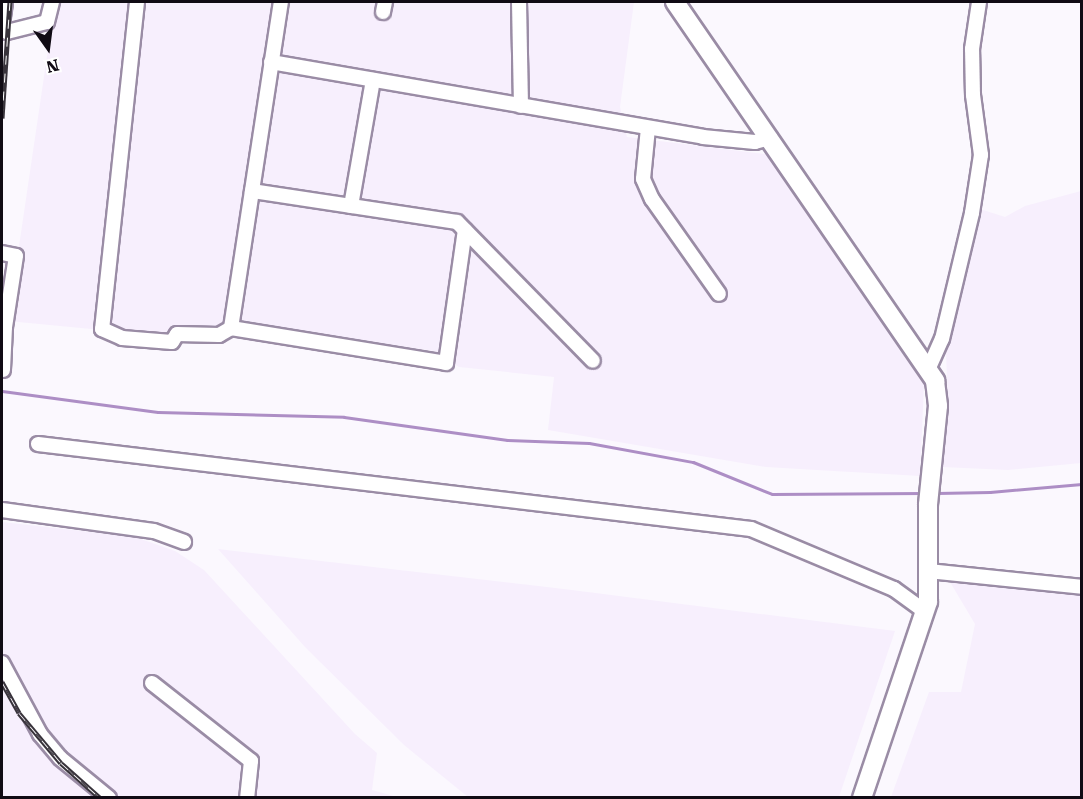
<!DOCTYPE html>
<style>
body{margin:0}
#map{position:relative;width:1083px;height:799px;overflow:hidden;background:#fbf8fe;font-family:"Roboto Serif",serif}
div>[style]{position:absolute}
.built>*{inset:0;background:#f7effd}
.stream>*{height:3px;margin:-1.5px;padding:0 1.5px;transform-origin:1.5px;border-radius:1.5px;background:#ad8ec5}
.roads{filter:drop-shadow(2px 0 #9a8ca5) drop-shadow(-2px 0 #9a8ca5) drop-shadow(0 2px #9a8ca5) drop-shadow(0 -2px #9a8ca5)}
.minor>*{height:14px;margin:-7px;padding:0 7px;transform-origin:7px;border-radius:7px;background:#fff}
.major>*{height:18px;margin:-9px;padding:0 9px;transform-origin:9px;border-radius:9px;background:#fff}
.rail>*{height:5px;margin-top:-2.5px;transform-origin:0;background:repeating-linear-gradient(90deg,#fff 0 9px,#38333b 0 18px);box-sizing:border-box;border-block:2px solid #38333b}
span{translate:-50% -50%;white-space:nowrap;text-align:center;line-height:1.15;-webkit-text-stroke:5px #fff;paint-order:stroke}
.frame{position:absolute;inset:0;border:3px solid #100b14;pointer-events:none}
.north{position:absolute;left:18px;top:18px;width:60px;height:60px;-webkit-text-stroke:4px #fff;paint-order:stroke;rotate:166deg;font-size:16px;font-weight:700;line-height:24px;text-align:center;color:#100b14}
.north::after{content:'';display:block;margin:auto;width:21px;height:27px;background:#100b14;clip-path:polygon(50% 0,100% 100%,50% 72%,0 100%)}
</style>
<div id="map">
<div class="built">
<i style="clip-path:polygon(55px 2px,634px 2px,620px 107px,627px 137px,772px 155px,904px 349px,924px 384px,920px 476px,766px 467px,548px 430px,554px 377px,459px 367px,434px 351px,240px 322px,216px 341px,8px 321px)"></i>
<i style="clip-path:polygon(1081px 191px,1081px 463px,1008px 470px,942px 467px,948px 404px,946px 353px,980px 209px,1005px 217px,1025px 206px)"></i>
<i style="clip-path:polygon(2px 522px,135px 537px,175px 551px,204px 570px,355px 734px,377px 753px,372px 790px,397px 797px,2px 797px)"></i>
<i style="clip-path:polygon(218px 549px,564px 589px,895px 631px,839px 797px,468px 797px,404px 745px,305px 647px)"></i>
<i style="clip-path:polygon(950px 582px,1081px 594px,1081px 797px,891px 797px,929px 692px,961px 692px,975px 624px)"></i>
</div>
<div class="stream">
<i style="left:2px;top:391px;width:157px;rotate:7.7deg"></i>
<i style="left:158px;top:412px;width:186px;rotate:1.5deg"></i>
<i style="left:344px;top:417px;width:165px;rotate:8deg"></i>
<i style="left:507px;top:440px;width:82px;rotate:2.1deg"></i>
<i style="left:589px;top:443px;width:106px;rotate:10.4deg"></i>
<i style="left:693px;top:462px;width:85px;rotate:22.1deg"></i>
<i style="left:772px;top:494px;width:152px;rotate:-0.4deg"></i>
<i style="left:937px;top:493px;width:53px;rotate:-1.1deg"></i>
<i style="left:990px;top:492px;width:92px;rotate:-5deg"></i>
</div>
<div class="roads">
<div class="minor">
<i style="left:137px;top:2px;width:329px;rotate:96.1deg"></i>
<i style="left:102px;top:329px;width:22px;rotate:24deg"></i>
<i style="left:122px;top:338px;width:50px;rotate:4.6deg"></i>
<i style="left:172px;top:342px;width:9px;rotate:-58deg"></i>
<i style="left:177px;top:334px;width:42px;rotate:1.4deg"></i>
<i style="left:219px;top:335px;width:14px;rotate:-30deg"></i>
<i style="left:231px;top:328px;width:218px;rotate:9.2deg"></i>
<i style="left:446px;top:363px;width:134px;rotate:-81.9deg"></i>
<i style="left:519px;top:2px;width:104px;rotate:88.9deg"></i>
<i style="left:383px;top:12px;width:10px;rotate:-79deg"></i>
<i style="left:2px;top:24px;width:22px;rotate:-82deg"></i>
<i style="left:2px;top:30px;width:5px;rotate:22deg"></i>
<i style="left:7px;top:32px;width:41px;rotate:-14deg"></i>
<i style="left:47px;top:22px;width:21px;rotate:-76deg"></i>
<i style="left:271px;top:62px;width:438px;rotate:9.8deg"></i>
<i style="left:703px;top:137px;width:52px;rotate:5.5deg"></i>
<i style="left:755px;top:142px;width:16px;rotate:-15deg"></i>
<i style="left:648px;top:128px;width:51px;rotate:95.6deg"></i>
<i style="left:643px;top:179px;width:22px;rotate:66deg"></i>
<i style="left:652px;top:199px;width:116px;rotate:54.8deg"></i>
<i style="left:252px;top:191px;width:207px;rotate:8.6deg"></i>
<i style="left:457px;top:222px;width:194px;rotate:45.6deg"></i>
<i style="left:351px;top:206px;width:128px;rotate:-80.1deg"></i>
<i style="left:2px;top:253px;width:14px;rotate:12deg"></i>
<i style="left:16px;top:256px;width:72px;rotate:98.8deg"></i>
<i style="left:5px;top:327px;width:43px;rotate:92.7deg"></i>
<i style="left:231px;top:328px;width:330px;rotate:-81.3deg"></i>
<i style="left:928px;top:370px;width:34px;rotate:-66deg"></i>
<i style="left:942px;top:339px;width:130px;rotate:-76.6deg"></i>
<i style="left:972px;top:213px;width:59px;rotate:-81.2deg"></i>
<i style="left:981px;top:155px;width:61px;rotate:-97.6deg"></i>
<i style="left:973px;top:95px;width:46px;rotate:-91.2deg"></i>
<i style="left:972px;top:49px;width:48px;rotate:-81.5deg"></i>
<i style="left:38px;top:444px;width:718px;rotate:6.8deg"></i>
<i style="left:751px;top:529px;width:155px;rotate:22.8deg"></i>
<i style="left:894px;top:589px;width:37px;rotate:36deg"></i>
<i style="left:2px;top:510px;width:153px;rotate:7.9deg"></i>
<i style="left:154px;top:531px;width:32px;rotate:20deg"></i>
<i style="left:928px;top:571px;width:155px;rotate:5.9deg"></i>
<i style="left:2px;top:663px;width:81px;rotate:61.8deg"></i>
<i style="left:40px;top:734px;width:31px;rotate:50deg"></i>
<i style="left:60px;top:758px;width:63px;rotate:39.2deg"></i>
<i style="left:152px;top:683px;width:126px;rotate:38.2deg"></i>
<i style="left:251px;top:761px;width:37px;rotate:96deg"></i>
</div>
<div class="major">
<i style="left:675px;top:2px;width:460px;rotate:55.5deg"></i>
<i style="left:935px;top:381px;width:25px;rotate:83deg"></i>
<i style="left:938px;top:406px;width:100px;rotate:95.8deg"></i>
<i style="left:928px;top:505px;width:97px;rotate:90deg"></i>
<i style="left:928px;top:602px;width:207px;rotate:108.6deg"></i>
</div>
</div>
<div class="rail">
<i style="left:2px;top:118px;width:116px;rotate:-86.1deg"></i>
<i style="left:2px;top:682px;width:35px;rotate:61deg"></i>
<i style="left:19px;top:713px;width:65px;rotate:50deg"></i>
<i style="left:61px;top:763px;width:52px;rotate:41.9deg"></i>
</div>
<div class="frame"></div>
<div class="north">N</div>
</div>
